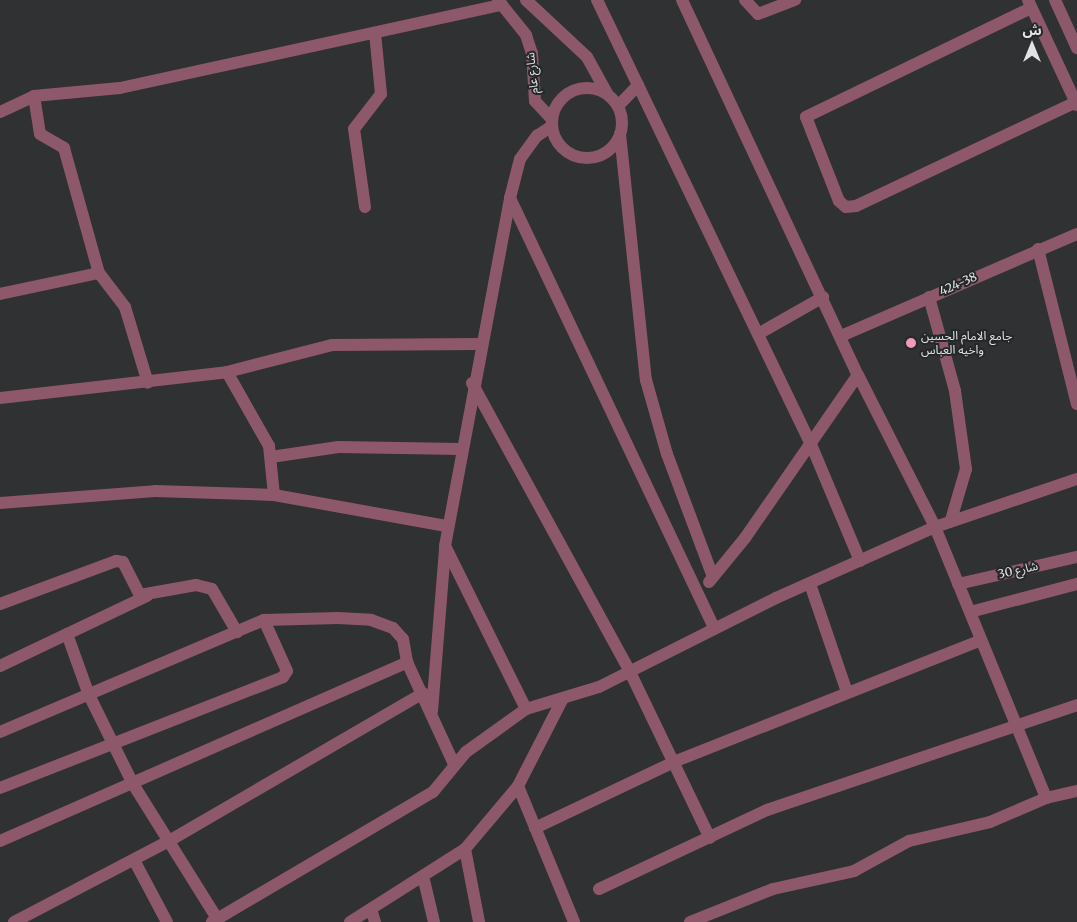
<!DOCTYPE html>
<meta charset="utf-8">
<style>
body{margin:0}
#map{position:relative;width:1077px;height:922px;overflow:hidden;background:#2f3132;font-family:Merriweather,"Noto Sans Arabic",serif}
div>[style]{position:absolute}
.minor>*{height:12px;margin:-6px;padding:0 6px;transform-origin:6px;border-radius:6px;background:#8e586b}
.minor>.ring{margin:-6px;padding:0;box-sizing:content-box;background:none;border:12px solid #8e586b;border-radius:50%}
.dots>*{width:14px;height:14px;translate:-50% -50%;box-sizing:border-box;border:2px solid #252829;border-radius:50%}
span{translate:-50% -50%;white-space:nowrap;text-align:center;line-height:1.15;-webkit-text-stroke:4px #252829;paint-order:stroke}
.street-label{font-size:12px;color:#e2e3e4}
.poi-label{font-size:12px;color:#e2e3e4}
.left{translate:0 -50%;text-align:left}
.north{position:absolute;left:1007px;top:20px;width:50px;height:50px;-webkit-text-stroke:4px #252829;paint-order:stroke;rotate:0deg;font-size:14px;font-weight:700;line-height:20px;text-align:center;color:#e2e3e4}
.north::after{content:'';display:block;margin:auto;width:18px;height:22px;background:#e2e3e4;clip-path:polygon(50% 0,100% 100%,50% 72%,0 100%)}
</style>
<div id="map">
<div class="minor">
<i style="left:498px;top:0;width:45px;rotate:51.3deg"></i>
<i style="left:526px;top:35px;width:19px;rotate:72deg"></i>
<i style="left:532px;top:53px;width:48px;rotate:86.4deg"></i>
<i style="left:535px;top:101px;width:25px;rotate:47deg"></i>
<i style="left:526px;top:0;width:83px;rotate:43.1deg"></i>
<i style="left:587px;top:57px;width:43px;rotate:61.1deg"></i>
<i style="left:597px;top:0;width:491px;rotate:64.3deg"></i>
<i style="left:810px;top:442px;width:129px;rotate:67.2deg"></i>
<i style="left:682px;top:0;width:414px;rotate:64.9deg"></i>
<i style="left:858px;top:375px;width:170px;rotate:63.1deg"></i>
<i style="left:935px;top:527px;width:293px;rotate:67.7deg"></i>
<i style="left:745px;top:0;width:19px;rotate:47deg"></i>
<i style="left:758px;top:14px;width:40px;rotate:-21deg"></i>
<i style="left:1028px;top:0;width:116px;rotate:65deg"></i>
<i style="left:1055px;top:0;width:53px;rotate:65.4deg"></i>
<i style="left:1031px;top:8px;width:250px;rotate:154.2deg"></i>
<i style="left:806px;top:117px;width:90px;rotate:68.6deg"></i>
<i style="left:839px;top:201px;width:9px;rotate:41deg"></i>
<i style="left:846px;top:207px;width:10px;rotate:-6deg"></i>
<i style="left:856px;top:206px;width:243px;rotate:-25.3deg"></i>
<i class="ring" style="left:552px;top:88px;width:58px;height:58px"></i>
<i style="left:34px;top:96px;width:38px;rotate:81deg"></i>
<i style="left:40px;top:134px;width:28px;rotate:30deg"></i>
<i style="left:64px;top:148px;width:130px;rotate:74.4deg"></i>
<i style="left:99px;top:273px;width:43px;rotate:52.6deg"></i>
<i style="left:125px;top:307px;width:79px;rotate:73.2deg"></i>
<i style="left:618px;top:106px;width:29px;rotate:-46deg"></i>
<i style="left:0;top:112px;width:38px;rotate:-25deg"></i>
<i style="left:34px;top:96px;width:86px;rotate:-5.3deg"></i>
<i style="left:120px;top:88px;width:391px;rotate:-12.3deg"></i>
<i style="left:620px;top:134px;width:247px;rotate:84deg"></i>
<i style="left:646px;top:380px;width:77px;rotate:74.2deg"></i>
<i style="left:667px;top:454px;width:131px;rotate:69.5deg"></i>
<i style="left:510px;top:198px;width:476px;rotate:64.6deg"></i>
<i style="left:365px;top:207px;width:79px;rotate:-98deg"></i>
<i style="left:354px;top:129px;width:44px;rotate:-52.4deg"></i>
<i style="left:381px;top:94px;width:61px;rotate:-95.6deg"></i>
<i style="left:1038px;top:249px;width:160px;rotate:75.9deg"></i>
<i style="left:0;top:294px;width:101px;rotate:-12deg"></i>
<i style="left:929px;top:297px;width:98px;rotate:74.5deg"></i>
<i style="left:955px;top:391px;width:79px;rotate:82deg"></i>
<i style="left:966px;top:469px;width:53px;rotate:106.4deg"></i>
<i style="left:758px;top:334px;width:75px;rotate:-29.6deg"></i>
<i style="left:841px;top:336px;width:257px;rotate:-23.4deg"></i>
<i style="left:227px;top:372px;width:85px;rotate:60.4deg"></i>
<i style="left:269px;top:446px;width:49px;rotate:84.2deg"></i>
<i style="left:472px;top:383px;width:329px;rotate:61.3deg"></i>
<i style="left:630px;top:672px;width:184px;rotate:64.3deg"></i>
<i style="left:0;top:398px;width:228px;rotate:-6.5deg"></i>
<i style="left:227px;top:372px;width:108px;rotate:-14.4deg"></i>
<i style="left:332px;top:345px;width:147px;rotate:-0.4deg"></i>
<i style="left:271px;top:457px;width:68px;rotate:-8.5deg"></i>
<i style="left:338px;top:447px;width:122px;rotate:0.9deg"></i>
<i style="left:0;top:503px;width:155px;rotate:-4.4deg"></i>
<i style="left:155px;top:491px;width:119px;rotate:1.9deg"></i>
<i style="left:274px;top:495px;width:175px;rotate:10.2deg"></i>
<i style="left:709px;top:582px;width:57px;rotate:-50.7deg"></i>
<i style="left:745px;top:538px;width:198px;rotate:-55.3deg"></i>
<i style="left:810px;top:584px;width:114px;rotate:71.1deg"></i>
<i style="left:958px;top:584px;width:122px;rotate:-12.8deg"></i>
<i style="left:0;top:604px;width:124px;rotate:-20.3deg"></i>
<i style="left:116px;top:561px;width:7px;rotate:8deg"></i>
<i style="left:123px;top:562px;width:37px;rotate:63deg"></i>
<i style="left:140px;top:595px;width:57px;rotate:-10.1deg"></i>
<i style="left:196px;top:585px;width:16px;rotate:14deg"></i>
<i style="left:212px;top:589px;width:50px;rotate:59.8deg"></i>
<i style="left:970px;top:612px;width:111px;rotate:-14.7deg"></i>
<i style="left:67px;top:634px;width:65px;rotate:70.2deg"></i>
<i style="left:89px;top:695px;width:99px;rotate:63.7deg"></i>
<i style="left:133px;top:784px;width:160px;rotate:58deg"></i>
<i style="left:0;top:666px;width:163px;rotate:-25.5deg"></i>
<i style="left:526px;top:709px;width:182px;rotate:-116.4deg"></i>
<i style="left:445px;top:546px;width:354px;rotate:-79.4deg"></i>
<i style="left:510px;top:198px;width:40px;rotate:-75.6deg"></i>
<i style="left:520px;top:159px;width:29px;rotate:-54deg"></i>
<i style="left:537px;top:136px;width:18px;rotate:-34deg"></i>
<i style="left:432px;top:711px;width:163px;rotate:-85.4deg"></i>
<i style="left:0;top:732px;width:287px;rotate:-23deg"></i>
<i style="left:264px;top:620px;width:74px;rotate:-1.5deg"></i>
<i style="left:338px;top:618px;width:33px;rotate:3deg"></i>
<i style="left:371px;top:620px;width:23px;rotate:20deg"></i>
<i style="left:393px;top:628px;width:15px;rotate:48deg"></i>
<i style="left:403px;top:639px;width:23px;rotate:80deg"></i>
<i style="left:407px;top:662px;width:112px;rotate:65.3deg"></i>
<i style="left:518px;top:786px;width:147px;rotate:67.6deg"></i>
<i style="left:0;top:788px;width:304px;rotate:-21.4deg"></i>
<i style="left:283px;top:677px;width:7px;rotate:-56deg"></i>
<i style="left:287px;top:671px;width:56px;rotate:-114.3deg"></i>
<i style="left:535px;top:828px;width:156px;rotate:-25.4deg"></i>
<i style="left:676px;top:761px;width:328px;rotate:-21.6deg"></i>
<i style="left:0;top:841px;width:445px;rotate:-23.7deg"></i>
<i style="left:465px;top:849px;width:74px;rotate:79.1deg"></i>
<i style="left:134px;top:860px;width:70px;rotate:62deg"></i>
<i style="left:423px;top:876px;width:47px;rotate:76.6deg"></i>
<i style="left:599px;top:889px;width:186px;rotate:-25.2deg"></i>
<i style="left:767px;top:810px;width:327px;rotate:-18.7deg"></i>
<i style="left:371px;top:909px;width:14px;rotate:73deg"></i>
<i style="left:14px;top:922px;width:175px;rotate:-27.6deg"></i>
<i style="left:169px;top:841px;width:294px;rotate:-30.2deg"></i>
<i style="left:212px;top:922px;width:256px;rotate:-30.5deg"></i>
<i style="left:433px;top:792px;width:52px;rotate:-50.5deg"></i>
<i style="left:466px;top:752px;width:74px;rotate:-35.6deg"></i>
<i style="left:526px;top:709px;width:76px;rotate:-16.8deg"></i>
<i style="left:599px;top:687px;width:198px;rotate:-26.7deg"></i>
<i style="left:776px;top:598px;width:174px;rotate:-24.1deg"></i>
<i style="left:935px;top:527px;width:150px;rotate:-18.7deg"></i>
<i style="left:350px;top:922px;width:136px;rotate:-32.4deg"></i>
<i style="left:465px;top:849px;width:82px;rotate:-49.9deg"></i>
<i style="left:518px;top:786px;width:97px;rotate:-62.9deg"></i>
<i style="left:690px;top:922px;width:89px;rotate:-21.7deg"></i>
<i style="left:773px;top:889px;width:83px;rotate:-12.5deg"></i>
<i style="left:854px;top:871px;width:63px;rotate:-28.6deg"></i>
<i style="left:909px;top:841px;width:83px;rotate:-13.2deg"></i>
<i style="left:990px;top:822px;width:61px;rotate:-23.2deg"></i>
<i style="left:1046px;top:798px;width:32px;rotate:-13deg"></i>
</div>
<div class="dots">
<i style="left:911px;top:343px;background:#ef9ab8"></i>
</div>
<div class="street-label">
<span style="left:532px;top:73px;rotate:-96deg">شارع عام</span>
<span style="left:958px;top:284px;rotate:-24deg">424-38</span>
<span style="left:1018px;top:570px;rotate:-13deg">شارع 30</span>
</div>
<div class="poi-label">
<span class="left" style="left:921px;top:343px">جامع الامام الحسين<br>واخيه العباس</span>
</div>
<div class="north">ش</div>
</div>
